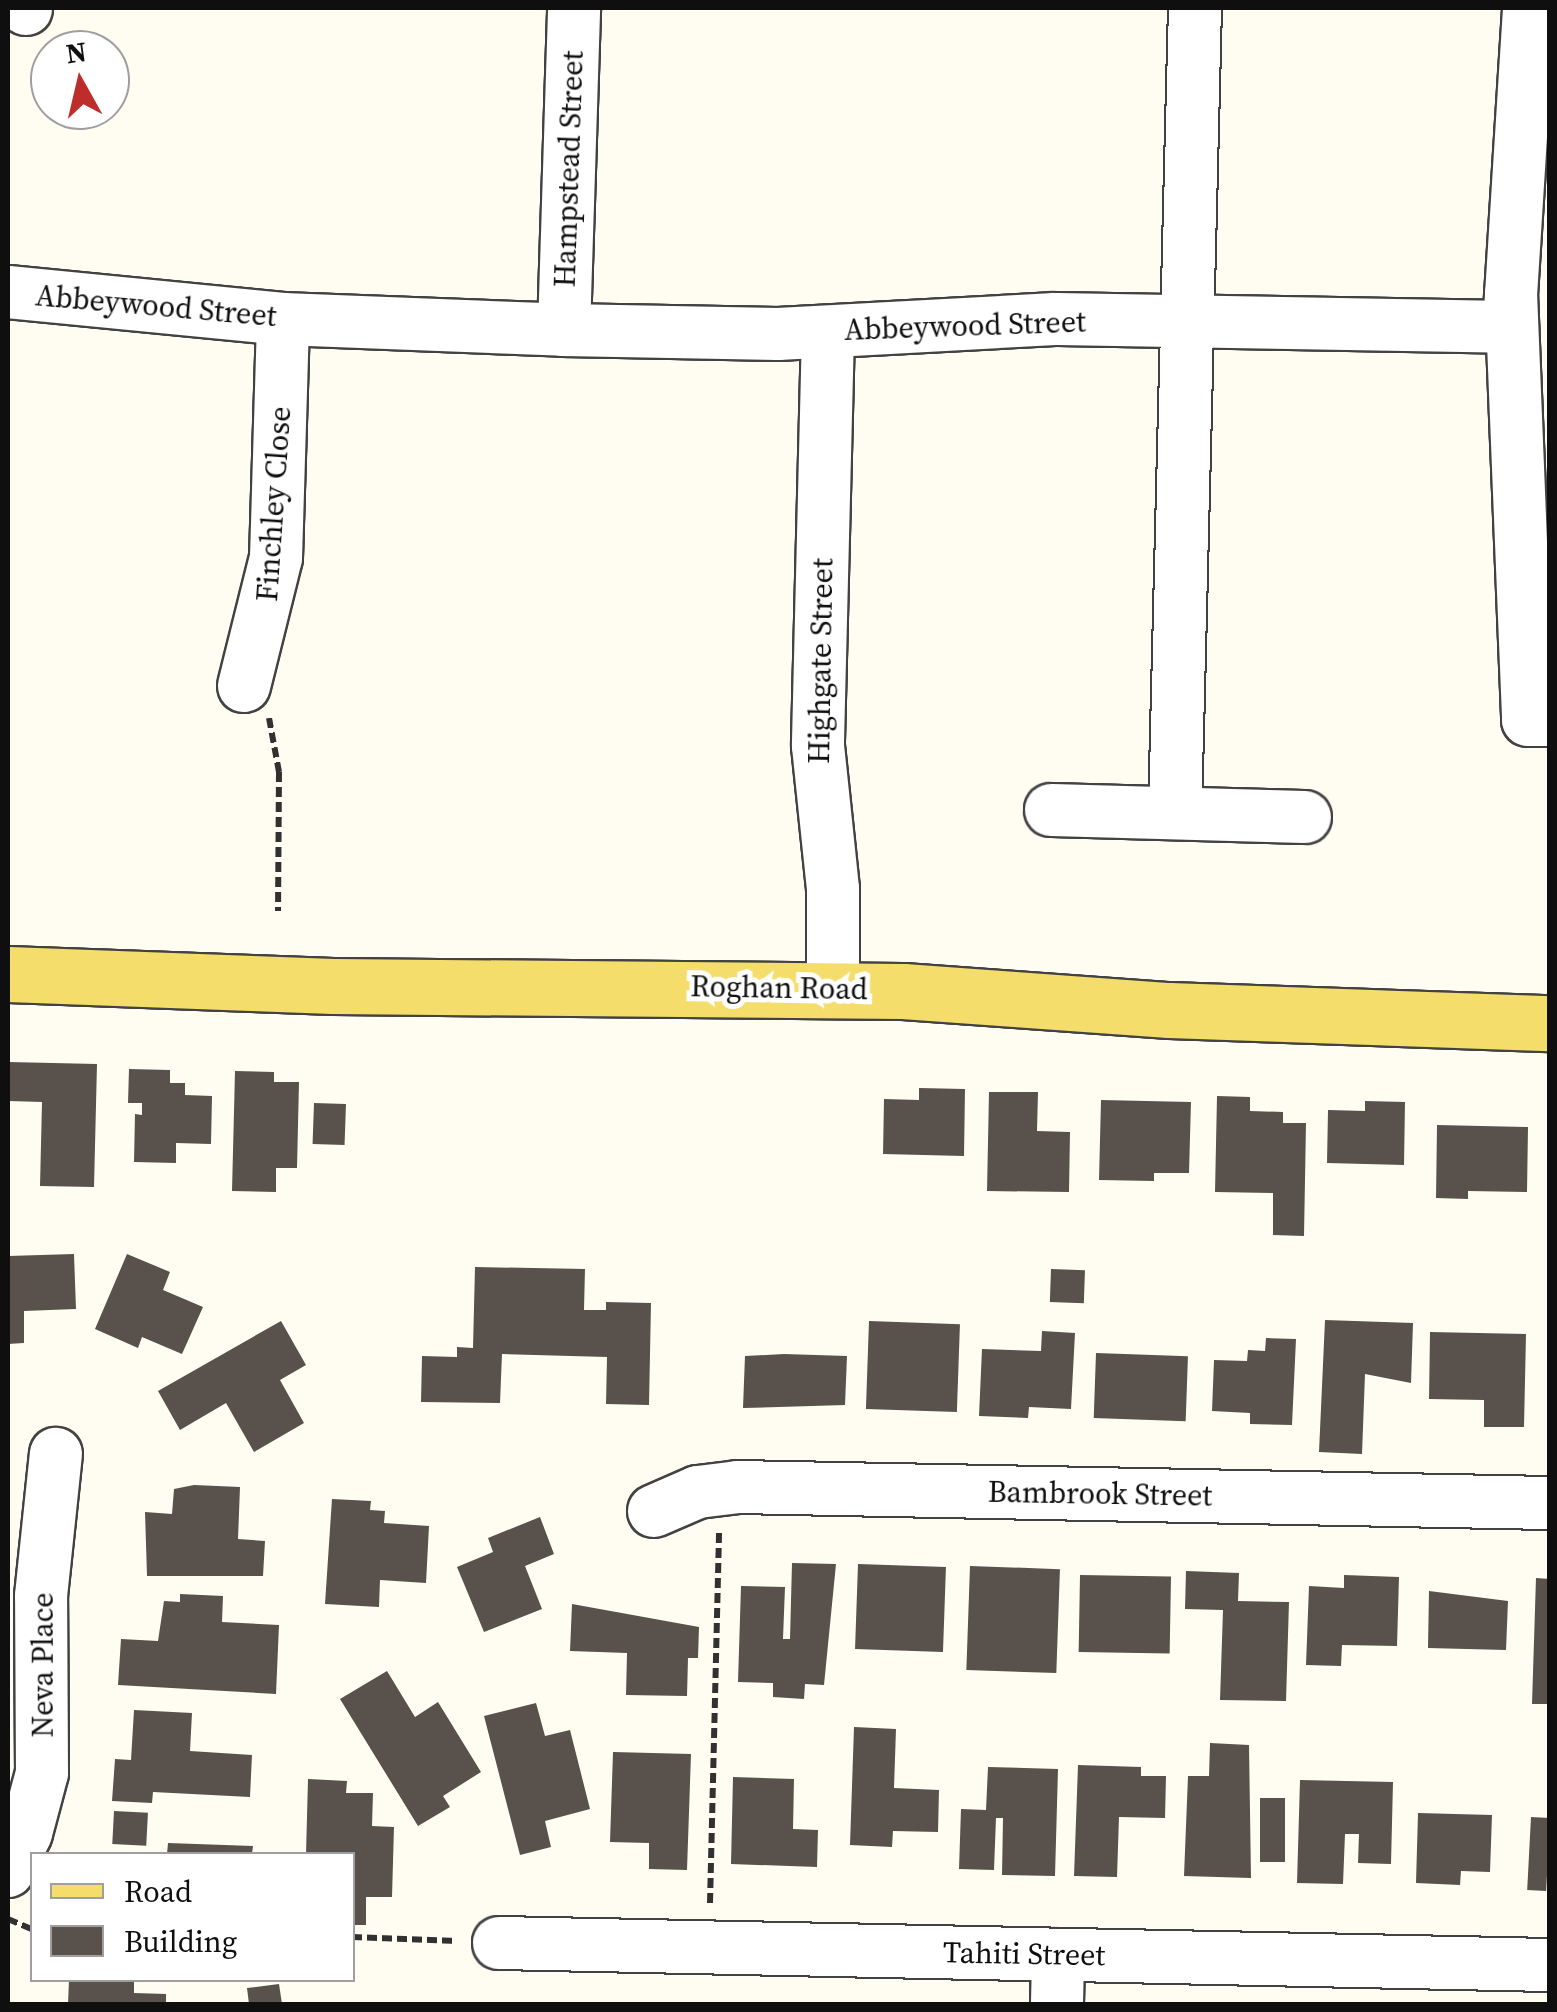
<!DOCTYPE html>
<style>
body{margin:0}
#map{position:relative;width:1557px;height:2012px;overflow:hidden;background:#fffdf2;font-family:"Source Serif 4",serif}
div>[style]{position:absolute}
.building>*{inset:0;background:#58514c;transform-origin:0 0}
.path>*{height:6px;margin-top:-3px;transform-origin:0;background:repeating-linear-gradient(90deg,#313131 0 10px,transparent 0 15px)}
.roads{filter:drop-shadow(2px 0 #424242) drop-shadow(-2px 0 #424242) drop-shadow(0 2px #424242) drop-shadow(0 -2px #424242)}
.minor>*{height:52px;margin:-26px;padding:0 26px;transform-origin:26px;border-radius:26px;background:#fff}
.major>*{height:55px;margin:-27.5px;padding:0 27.5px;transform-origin:27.5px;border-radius:27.5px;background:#f5dd6b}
span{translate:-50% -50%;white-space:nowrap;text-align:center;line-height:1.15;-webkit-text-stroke:10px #fff;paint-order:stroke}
.street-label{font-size:30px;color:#0f0f0f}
.frame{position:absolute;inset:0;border:10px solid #0f0f0f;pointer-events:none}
.legend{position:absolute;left:30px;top:1852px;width:325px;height:130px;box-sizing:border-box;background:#fff;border:2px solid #9f9f9f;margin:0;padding:12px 18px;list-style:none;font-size:30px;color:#0f0f0f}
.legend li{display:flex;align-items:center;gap:20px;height:50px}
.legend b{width:50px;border:2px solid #9f9f9f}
.north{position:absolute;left:30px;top:30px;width:100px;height:100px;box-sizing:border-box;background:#fff;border:2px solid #9f9f9f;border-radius:50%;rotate:352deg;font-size:28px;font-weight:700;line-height:40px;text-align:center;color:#0f0f0f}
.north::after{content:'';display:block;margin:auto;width:35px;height:45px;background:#bd2d2a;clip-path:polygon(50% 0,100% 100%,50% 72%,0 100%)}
</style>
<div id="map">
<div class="building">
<i style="clip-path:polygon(8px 1062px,97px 1064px,94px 1187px,40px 1186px,42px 1102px,8px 1101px)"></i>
<i style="clip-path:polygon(129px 1069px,170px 1070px,170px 1083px,185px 1083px,185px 1095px,212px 1096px,211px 1144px,176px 1143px,176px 1163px,134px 1162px,135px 1114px,142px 1115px,142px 1103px,128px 1103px)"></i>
<i style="clip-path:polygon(235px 1071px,274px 1072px,274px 1082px,299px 1082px,297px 1168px,276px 1168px,276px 1192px,232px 1191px)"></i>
<i style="clip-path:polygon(919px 1088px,965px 1089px,964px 1156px,883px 1154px,884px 1099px,919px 1100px)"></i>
<i style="clip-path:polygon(989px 1092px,1038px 1092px,1037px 1131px,1070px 1132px,1069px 1192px,987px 1191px)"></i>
<i style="clip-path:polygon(1217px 1096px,1250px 1097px,1250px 1111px,1283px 1112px,1283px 1123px,1306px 1123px,1304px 1236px,1273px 1235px,1273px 1193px,1215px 1192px)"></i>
<i style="clip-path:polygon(1101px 1100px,1191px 1102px,1189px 1173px,1154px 1173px,1154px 1181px,1099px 1180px)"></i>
<i style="clip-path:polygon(1365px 1101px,1405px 1102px,1404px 1165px,1327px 1163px,1328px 1110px,1365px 1111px)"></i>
<i style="left:314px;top:1103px;width:32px;height:41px;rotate:2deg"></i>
<i style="clip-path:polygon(1437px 1125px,1528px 1127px,1527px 1192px,1468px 1191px,1468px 1199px,1436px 1198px)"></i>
<i style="clip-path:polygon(74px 1254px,76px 1309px,24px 1311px,24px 1343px,8px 1344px,8px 1256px)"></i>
<i style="clip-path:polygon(127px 1254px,170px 1272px,163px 1290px,203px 1307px,182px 1354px,142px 1337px,138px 1348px,95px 1329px)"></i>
<i style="clip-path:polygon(475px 1267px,585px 1269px,584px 1310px,606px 1310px,606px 1302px,651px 1303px,649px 1405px,606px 1404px,607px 1357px,502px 1354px,500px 1403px,421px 1402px,422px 1356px,457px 1357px,457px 1347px,473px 1348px)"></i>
<i style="left:1051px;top:1269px;width:34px;height:33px;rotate:2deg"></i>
<i style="clip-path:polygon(1325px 1320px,1413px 1323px,1411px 1383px,1365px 1374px,1362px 1454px,1319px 1452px)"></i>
<i style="clip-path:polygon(281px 1321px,306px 1365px,280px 1380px,304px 1423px,254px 1452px,226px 1403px,180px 1430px,158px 1391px)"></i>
<i style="left:869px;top:1321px;width:91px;height:88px;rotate:2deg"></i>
<i style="clip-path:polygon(1042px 1331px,1075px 1333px,1071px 1409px,1029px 1407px,1028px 1418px,979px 1416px,982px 1349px,1041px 1351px)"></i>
<i style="clip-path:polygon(1430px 1332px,1526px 1334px,1524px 1427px,1484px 1427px,1484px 1400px,1429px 1399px)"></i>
<i style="clip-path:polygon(1266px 1338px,1296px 1339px,1292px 1425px,1250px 1424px,1250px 1413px,1212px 1411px,1214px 1360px,1247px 1361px,1248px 1350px,1265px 1351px)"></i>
<i style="left:1096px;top:1353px;width:92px;height:65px;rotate:2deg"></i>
<i style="clip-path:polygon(784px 1354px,847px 1356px,845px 1405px,743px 1408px,745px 1356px)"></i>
<i style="clip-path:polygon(194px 1485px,240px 1487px,238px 1539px,265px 1541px,263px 1576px,147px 1576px,145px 1512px,172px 1514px,174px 1489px)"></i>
<i style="clip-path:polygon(332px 1499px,371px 1501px,370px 1510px,385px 1511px,384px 1523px,429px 1526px,426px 1583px,380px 1580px,379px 1607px,325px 1604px)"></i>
<i style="clip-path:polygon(540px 1517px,554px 1554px,525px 1566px,542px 1609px,484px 1632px,457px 1567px,493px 1552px,488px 1538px)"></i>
<i style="clip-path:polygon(792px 1563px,836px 1564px,824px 1685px,805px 1684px,804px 1699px,773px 1697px,773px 1683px,738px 1682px,741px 1586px,785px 1587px,783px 1639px,790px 1639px)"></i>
<i style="left:858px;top:1564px;width:88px;height:85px;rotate:2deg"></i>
<i style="left:970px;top:1566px;width:90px;height:104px;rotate:2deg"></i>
<i style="clip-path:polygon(1186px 1571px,1239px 1573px,1238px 1601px,1289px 1602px,1286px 1701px,1220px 1700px,1223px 1610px,1185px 1609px)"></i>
<i style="left:1080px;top:1575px;width:91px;height:77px;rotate:1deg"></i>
<i style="clip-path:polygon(1344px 1575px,1399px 1577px,1397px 1646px,1342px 1645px,1341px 1666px,1306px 1665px,1309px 1586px,1344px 1588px)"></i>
<i style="clip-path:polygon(1536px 1578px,1550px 1579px,1550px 1704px,1532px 1704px)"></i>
<i style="clip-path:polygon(1429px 1591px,1508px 1601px,1506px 1650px,1428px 1648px)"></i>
<i style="clip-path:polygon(180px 1594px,223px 1596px,222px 1622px,279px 1625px,276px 1694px,118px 1685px,121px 1639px,158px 1641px,164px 1601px,180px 1602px)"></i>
<i style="clip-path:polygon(572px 1604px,699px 1627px,698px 1658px,688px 1658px,687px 1696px,626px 1695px,627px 1653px,570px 1651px)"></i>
<i style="clip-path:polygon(387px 1671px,415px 1717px,438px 1702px,481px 1772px,443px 1796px,450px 1807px,418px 1826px,340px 1699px)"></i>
<i style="clip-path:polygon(536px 1703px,545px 1736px,570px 1730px,590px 1809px,545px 1821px,551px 1847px,520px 1855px,484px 1716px)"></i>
<i style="clip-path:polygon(134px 1710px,192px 1713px,190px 1751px,252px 1755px,250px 1797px,153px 1792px,152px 1803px,112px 1801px,115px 1759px,131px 1760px)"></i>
<i style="clip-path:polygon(854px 1727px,896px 1729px,894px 1788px,939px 1790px,938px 1832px,893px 1831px,892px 1847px,850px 1845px)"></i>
<i style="clip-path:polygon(1210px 1743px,1249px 1745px,1251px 1878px,1184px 1876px,1188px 1776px,1209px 1776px)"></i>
<i style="clip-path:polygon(613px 1752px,691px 1754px,687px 1870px,649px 1869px,649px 1843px,610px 1842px)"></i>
<i style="clip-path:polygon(1078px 1765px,1141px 1767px,1141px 1776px,1166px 1776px,1165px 1818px,1119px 1817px,1117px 1877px,1074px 1876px)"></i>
<i style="clip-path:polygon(988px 1767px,1058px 1769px,1055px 1876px,1002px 1875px,1003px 1818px,996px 1818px,994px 1870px,959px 1869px,961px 1809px,986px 1810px)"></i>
<i style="clip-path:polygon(733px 1777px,794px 1779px,793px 1829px,818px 1830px,817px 1867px,731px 1864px)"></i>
<i style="clip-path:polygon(308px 1779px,347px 1781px,346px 1793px,373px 1793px,372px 1826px,394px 1827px,392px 1897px,366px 1897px,366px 1925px,352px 1925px,352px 1854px,306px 1854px)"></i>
<i style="clip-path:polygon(1300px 1780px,1393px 1782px,1391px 1864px,1358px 1863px,1359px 1834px,1345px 1834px,1343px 1884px,1297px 1883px)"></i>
<i style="left:1260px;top:1798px;width:25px;height:64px"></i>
<i style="left:114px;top:1811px;width:34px;height:33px;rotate:3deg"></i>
<i style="clip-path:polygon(1418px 1813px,1492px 1815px,1490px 1872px,1461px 1871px,1460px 1885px,1416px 1883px)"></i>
<i style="left:1531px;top:1817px;width:19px;height:73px;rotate:3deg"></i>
<i style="clip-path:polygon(168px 1843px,253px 1846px,252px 1854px,167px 1854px)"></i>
<i style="clip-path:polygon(69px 1980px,134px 1980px,134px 1993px,166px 1994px,166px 2004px,68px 2004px)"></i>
<i style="clip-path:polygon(279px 1984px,282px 2004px,249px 2004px,247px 1988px)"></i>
</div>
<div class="path">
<i style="left:269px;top:718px;width:55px;rotate:79.5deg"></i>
<i style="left:279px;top:772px;width:139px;rotate:90.4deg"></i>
<i style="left:710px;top:1903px;width:373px;rotate:-88.6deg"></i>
<i style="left:8px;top:1919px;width:26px;rotate:23deg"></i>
<i style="left:352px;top:1937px;width:105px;rotate:2.2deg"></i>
</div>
<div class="roads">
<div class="minor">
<i style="left:26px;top:9px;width:1px;rotate:-90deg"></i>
<i style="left:8px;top:292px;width:276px;rotate:5.6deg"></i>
<i style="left:283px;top:319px;width:281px;rotate:2.2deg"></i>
<i style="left:564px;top:330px;width:214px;rotate:1.1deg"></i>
<i style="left:778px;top:334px;width:277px;rotate:-3.1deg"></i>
<i style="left:1055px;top:319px;width:454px;rotate:1deg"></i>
<i style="left:1509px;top:327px;width:320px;rotate:-86.4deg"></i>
<i style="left:1511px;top:293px;width:427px;rotate:87.7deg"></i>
<i style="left:1528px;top:720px;width:22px"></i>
<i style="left:564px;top:330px;width:322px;rotate:-88.2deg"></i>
<i style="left:828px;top:332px;width:414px;rotate:91.4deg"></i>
<i style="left:818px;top:746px;width:144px;rotate:84deg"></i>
<i style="left:833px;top:889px;width:101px;rotate:90deg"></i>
<i style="left:244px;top:686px;width:132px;rotate:-76deg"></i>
<i style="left:276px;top:558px;width:239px;rotate:-88.3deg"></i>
<i style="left:1051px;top:810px;width:254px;rotate:1.6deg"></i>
<i style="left:1175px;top:813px;width:805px;rotate:-88.58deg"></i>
<i style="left:654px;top:1511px;width:48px;rotate:-23.4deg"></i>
<i style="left:698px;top:1492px;width:39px;rotate:-7deg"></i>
<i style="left:737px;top:1487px;width:813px;rotate:1.13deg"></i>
<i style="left:8px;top:1871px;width:42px;rotate:-64.7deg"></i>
<i style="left:26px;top:1833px;width:62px;rotate:-75.1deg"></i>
<i style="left:42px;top:1773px;width:177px;rotate:-90.3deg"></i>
<i style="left:41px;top:1596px;width:143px;rotate:-84deg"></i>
<i style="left:499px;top:1943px;width:1051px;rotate:1.2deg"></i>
<i style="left:1057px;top:2004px;width:49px;rotate:-88.8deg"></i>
</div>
<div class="major">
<i style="left:8px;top:974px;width:325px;rotate:2.1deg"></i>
<i style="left:333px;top:986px;width:570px;rotate:0.5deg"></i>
<i style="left:903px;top:991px;width:267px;rotate:4.1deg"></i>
<i style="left:1169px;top:1010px;width:381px;rotate:2deg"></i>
</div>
</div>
<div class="street-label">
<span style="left:569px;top:169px;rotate:-88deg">Hampstead Street</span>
<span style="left:156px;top:306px;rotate:5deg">Abbeywood Street</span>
<span style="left:965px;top:326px;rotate:-2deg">Abbeywood Street</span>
<span style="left:274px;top:504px;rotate:-86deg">Finchley Close</span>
<span style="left:821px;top:661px;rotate:-89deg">Highgate Street</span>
<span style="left:779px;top:988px;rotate:1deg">Roghan Road</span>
<span style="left:1100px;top:1494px;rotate:1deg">Bambrook Street</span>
<span style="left:43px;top:1665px;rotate:-90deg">Neva Place</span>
<span style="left:1024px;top:1954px;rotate:1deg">Tahiti Street</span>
</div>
<div class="frame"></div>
<ul class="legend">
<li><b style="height:12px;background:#f5dd6b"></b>Road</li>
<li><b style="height:28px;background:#58514c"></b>Building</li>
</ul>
<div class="north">N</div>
</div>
